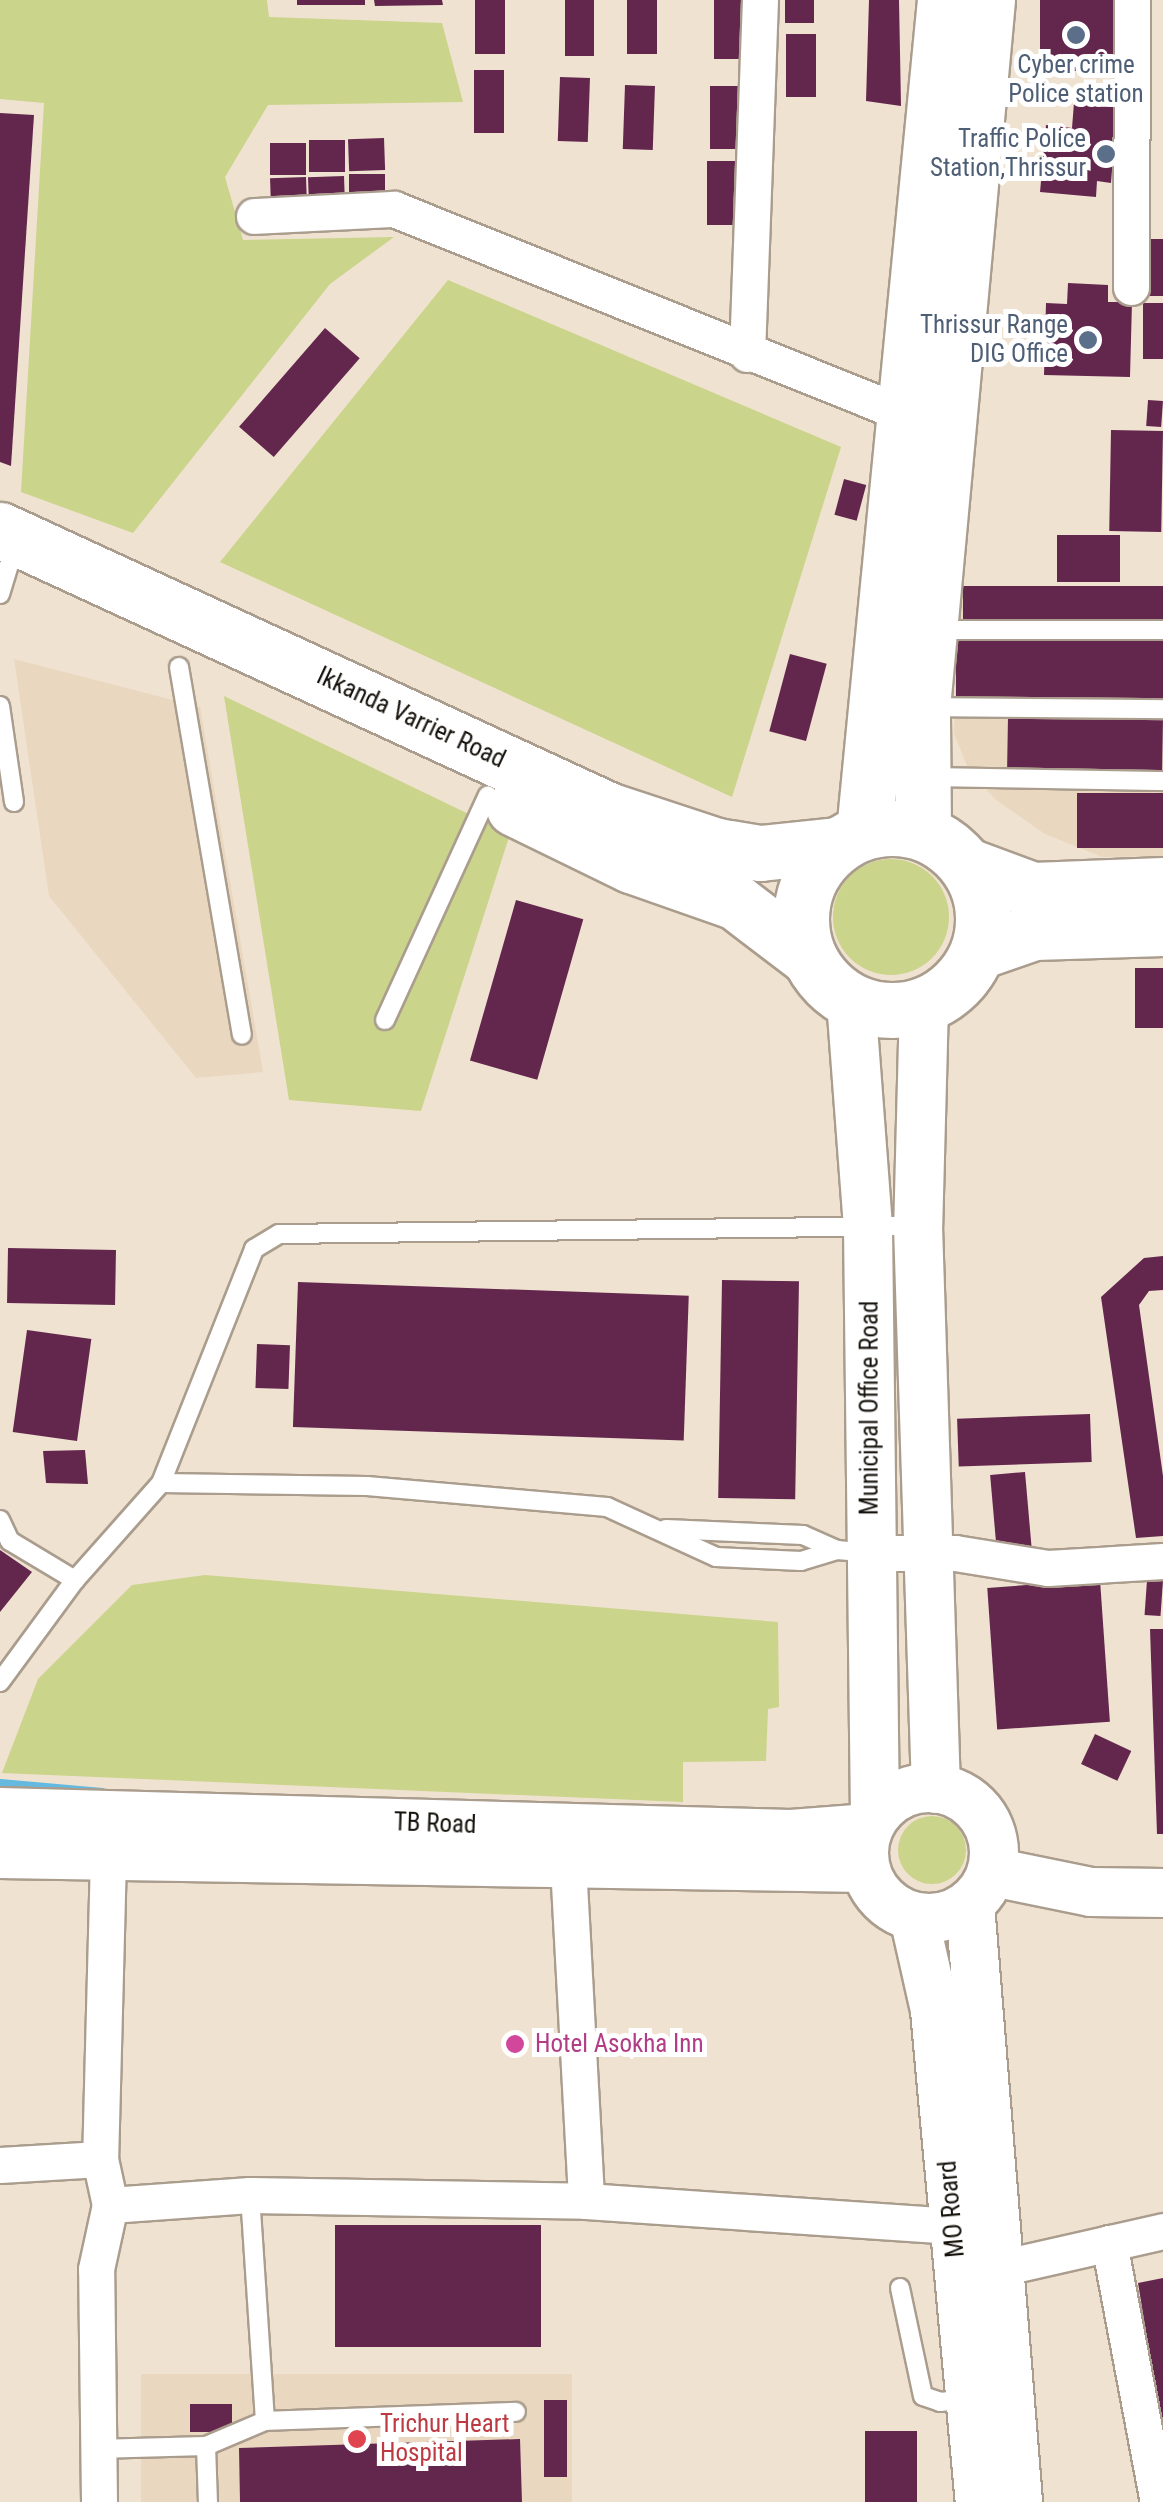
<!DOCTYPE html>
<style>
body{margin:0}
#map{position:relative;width:1163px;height:2502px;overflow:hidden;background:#f0e2d1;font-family:"Roboto Condensed",sans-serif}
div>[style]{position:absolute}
.built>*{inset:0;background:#ead7c0;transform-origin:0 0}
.green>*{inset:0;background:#cad48a}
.round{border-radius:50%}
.stream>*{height:9px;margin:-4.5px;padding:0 4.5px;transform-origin:4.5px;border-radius:4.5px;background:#64b9e1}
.building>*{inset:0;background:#63274e;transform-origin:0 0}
.roads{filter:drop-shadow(2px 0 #aa9d8d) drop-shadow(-2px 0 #aa9d8d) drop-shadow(0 2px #aa9d8d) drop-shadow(0 -2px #aa9d8d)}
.service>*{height:18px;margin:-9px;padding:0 9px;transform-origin:9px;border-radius:9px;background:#fff}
.minor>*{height:35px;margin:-17.5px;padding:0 17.5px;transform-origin:17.5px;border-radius:17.5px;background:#fff}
.secondary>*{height:48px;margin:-24px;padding:0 24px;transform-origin:24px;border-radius:24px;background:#fff}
.secondary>.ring{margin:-24px;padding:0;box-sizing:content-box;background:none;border:48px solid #fff;border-radius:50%}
.primary>*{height:55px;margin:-27.5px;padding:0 27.5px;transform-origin:27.5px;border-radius:27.5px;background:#fff}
.primary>.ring{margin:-27.5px;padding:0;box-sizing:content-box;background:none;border:55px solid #fff;border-radius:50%}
.dots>*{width:28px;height:28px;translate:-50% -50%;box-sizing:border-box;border:5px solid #fff;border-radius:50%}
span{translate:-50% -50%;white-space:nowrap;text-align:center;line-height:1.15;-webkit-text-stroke:10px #fff;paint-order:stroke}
.service-label{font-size:25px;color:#4e5e75}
.right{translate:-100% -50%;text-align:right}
.street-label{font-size:25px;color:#15110b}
.hotel-label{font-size:25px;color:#b23c85}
.left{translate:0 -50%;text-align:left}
.health-label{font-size:25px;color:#be3a42}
</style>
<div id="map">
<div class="built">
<i style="clip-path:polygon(957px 586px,1163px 586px,1163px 856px,1102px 857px,1045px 834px,996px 800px,969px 771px,954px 734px)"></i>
<i style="clip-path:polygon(14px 659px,200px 707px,263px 1072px,196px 1078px,49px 896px)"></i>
<i style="left:572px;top:2374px;width:128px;height:431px;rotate:90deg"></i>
</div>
<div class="green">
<i style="clip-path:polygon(0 0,267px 0,269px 17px,442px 23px,463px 102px,268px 105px,225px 177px,243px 240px,394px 237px,330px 284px,133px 533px,21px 492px,44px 103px,0 99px)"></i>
<i style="clip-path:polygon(448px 280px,841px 447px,732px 797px,220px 562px)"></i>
<i style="clip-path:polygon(224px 696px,510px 834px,421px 1111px,289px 1100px)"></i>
<i class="round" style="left:833px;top:859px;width:116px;height:116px"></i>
<i style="clip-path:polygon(205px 1575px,778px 1622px,779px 1707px,768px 1709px,766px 1761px,683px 1762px,683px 1802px,2px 1773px,38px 1679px,132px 1585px)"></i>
<i class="round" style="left:898px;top:1816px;width:68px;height:68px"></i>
</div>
<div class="stream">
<i style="left:0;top:1783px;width:102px;rotate:5deg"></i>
</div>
<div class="building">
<i style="left:297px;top:0;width:68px;height:5px"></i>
<i style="clip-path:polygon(374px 0,442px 0,443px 5px,375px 6px)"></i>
<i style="left:475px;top:0;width:30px;height:54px"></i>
<i style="left:565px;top:0;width:29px;height:56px"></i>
<i style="left:627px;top:0;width:30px;height:54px"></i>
<i style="left:714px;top:0;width:29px;height:59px"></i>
<i style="left:785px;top:0;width:29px;height:23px"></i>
<i style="clip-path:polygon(869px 0,899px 0,901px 106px,866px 101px)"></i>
<i style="left:1040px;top:0;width:77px;height:71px"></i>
<i style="left:786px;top:34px;width:30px;height:63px"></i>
<i style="left:474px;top:70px;width:30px;height:63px"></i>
<i style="left:560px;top:77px;width:30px;height:64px;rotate:2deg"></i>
<i style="left:625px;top:85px;width:30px;height:64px;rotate:2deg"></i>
<i style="left:710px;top:86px;width:30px;height:63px"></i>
<i style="clip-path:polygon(1075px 90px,1118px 94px,1111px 183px,1097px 181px,1096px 197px,1040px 192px,1046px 125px,1072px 128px)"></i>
<i style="clip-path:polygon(0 113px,34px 115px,11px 466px,0 462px)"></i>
<i style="left:384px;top:138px;width:32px;height:36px;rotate:88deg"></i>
<i style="left:345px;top:140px;width:32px;height:36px;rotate:90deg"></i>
<i style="left:306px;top:143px;width:32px;height:36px;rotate:90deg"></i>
<i style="left:707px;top:161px;width:30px;height:64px"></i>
<i style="left:385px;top:174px;width:31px;height:36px;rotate:90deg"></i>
<i style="left:344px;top:176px;width:31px;height:36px;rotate:88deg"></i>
<i style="left:306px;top:177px;width:32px;height:36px;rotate:88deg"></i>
<i style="left:1136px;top:239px;width:27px;height:57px"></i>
<i style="clip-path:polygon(1068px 283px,1108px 285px,1108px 302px,1132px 302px,1130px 377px,1044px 375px,1046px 303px,1067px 304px)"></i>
<i style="left:1143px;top:303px;width:20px;height:56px"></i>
<i style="left:325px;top:328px;width:46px;height:131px;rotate:41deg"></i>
<i style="left:1148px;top:400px;width:15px;height:26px;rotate:4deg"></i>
<i style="left:1111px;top:430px;width:52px;height:101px;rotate:1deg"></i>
<i style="left:844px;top:479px;width:23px;height:37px;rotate:15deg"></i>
<i style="left:1057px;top:535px;width:63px;height:47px"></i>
<i style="left:963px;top:586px;width:200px;height:34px"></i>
<i style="left:1163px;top:639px;width:61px;height:207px;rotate:90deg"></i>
<i style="left:790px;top:654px;width:38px;height:80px;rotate:15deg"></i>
<i style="left:1008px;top:717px;width:155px;height:53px;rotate:1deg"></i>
<i style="left:1077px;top:793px;width:86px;height:55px"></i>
<i style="left:516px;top:900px;width:70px;height:167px;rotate:16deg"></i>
<i style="left:1135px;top:968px;width:28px;height:60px"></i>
<i style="left:8px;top:1248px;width:108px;height:55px;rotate:1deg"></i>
<i style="clip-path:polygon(1163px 1256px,1163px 1290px,1149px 1291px,1139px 1305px,1163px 1476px,1163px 1536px,1136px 1538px,1101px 1297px,1144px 1258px)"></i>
<i style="left:722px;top:1280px;width:77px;height:218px;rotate:1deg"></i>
<i style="left:298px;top:1282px;width:391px;height:145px;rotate:2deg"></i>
<i style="left:27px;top:1330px;width:65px;height:103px;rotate:8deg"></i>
<i style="left:257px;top:1344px;width:33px;height:44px;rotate:2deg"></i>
<i style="left:1090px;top:1414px;width:48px;height:133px;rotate:88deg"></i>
<i style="clip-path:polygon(85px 1450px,88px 1484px,46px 1483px,43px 1451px)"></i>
<i style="left:1025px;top:1472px;width:79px;height:35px;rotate:85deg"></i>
<i style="clip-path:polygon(0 1550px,32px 1572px,0 1612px)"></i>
<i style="left:1100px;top:1580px;width:142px;height:113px;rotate:86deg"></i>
<i style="left:1147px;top:1580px;width:16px;height:35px;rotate:4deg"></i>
<i style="clip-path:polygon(1150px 1629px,1163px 1629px,1163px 1834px,1157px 1834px)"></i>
<i style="left:1095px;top:1734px;width:40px;height:33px;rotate:25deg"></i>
<i style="left:335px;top:2225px;width:206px;height:122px"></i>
<i style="clip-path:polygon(1163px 2278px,1163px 2423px,1161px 2423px,1138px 2283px)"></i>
<i style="left:544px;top:2400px;width:23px;height:77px"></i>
<i style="left:190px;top:2404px;width:42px;height:28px"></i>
<i style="left:865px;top:2431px;width:52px;height:71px"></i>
<i style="clip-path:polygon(520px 2439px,522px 2502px,240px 2502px,239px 2448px)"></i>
</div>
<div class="roads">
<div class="service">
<i style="left:0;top:594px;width:30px;rotate:-73deg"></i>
<i style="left:935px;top:630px;width:228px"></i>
<i style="left:179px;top:667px;width:373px;rotate:80.3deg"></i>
<i style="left:0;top:706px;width:97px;rotate:81.7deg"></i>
<i style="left:928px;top:707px;width:235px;rotate:0.5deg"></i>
<i style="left:927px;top:777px;width:236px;rotate:1deg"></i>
<i style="left:385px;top:1020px;width:247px;rotate:-65.4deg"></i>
<i style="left:161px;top:1483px;width:252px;rotate:-68.3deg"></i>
<i style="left:254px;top:1249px;width:29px;rotate:-31deg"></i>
<i style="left:279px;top:1234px;width:639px;rotate:-0.72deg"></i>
<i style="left:0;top:1520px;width:23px;rotate:65deg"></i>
<i style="left:10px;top:1541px;width:76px;rotate:31deg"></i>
<i style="left:666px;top:1529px;width:137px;rotate:2.5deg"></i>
<i style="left:803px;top:1535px;width:37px;rotate:24deg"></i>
<i style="left:0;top:1682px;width:127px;rotate:-53.7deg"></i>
<i style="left:75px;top:1580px;width:130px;rotate:-48.4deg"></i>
<i style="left:161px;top:1483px;width:206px;rotate:0.8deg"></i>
<i style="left:367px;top:1486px;width:241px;rotate:5deg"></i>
<i style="left:607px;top:1507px;width:120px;rotate:24.6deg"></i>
<i style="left:716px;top:1557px;width:85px;rotate:2.7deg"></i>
<i style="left:801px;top:1561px;width:38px;rotate:-17deg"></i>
<i style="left:837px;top:1550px;width:33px;rotate:5deg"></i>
<i style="left:250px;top:2195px;width:226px;rotate:86.2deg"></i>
<i style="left:265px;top:2421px;width:251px;rotate:-2.1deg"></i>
<i style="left:900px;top:2288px;width:110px;rotate:78deg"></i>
<i style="left:923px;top:2396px;width:18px;rotate:19deg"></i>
<i style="left:940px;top:2402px;width:30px;rotate:-6deg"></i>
<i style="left:206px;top:2446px;width:56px;rotate:88deg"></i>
<i style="left:96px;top:2449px;width:110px;rotate:-1.6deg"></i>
<i style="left:206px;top:2446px;width:64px;rotate:-23deg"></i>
</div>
<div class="minor">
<i style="left:254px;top:216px;width:140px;rotate:-2.9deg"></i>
<i style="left:394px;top:209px;width:553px;rotate:21.88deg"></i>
<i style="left:1131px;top:287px;width:287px;rotate:-89.8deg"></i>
<i style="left:747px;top:354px;width:354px;rotate:-87.9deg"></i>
<i style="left:871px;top:1553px;width:84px"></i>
<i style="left:955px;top:1553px;width:94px;rotate:9.2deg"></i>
<i style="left:1048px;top:1568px;width:115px;rotate:-3.5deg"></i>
<i style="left:108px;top:1857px;width:302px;rotate:91.5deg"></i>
<i style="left:100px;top:2159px;width:47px;rotate:77.7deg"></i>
<i style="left:568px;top:1865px;width:336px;rotate:86.9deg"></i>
<i style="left:0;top:2165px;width:100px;rotate:-3.4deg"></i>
<i style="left:1109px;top:2243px;width:264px;rotate:79.3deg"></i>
<i style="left:996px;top:2269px;width:171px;rotate:-12.8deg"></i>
<i style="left:99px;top:2502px;width:233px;rotate:-90.7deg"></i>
<i style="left:96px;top:2269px;width:66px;rotate:-77.7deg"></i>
<i style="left:110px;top:2205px;width:140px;rotate:-4.1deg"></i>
<i style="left:250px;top:2195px;width:336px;rotate:1deg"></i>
<i style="left:586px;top:2201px;width:368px;rotate:3.9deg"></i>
</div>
<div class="secondary">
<i style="left:851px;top:1001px;width:227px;rotate:85.7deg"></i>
<i style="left:868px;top:1227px;width:589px;rotate:89.32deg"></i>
<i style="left:924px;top:1004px;width:222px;rotate:91.5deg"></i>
<i style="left:918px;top:1226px;width:563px;rotate:88.17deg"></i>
<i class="ring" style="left:864px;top:1788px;width:82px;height:82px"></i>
<i style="left:0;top:1812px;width:791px;rotate:1.59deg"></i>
<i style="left:791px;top:1834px;width:78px;rotate:-4.4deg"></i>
<i style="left:0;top:1854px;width:865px;rotate:0.93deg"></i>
<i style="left:993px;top:1872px;width:100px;rotate:11.5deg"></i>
<i style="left:1091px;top:1892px;width:72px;rotate:0.8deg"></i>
<i style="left:970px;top:1905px;width:599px;rotate:85.4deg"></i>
<i style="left:914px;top:1917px;width:95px;rotate:77.3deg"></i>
<i style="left:935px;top:2010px;width:494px;rotate:84.8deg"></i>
</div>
<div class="primary">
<i style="left:0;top:530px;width:669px;rotate:24.73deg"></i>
<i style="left:608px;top:810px;width:115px;rotate:18.3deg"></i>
<i style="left:717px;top:846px;width:44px;rotate:9.2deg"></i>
<i style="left:760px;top:853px;width:77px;rotate:-5.9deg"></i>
<i style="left:514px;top:808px;width:130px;rotate:26deg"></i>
<i style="left:631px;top:865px;width:111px;rotate:19.4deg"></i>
<i style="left:736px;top:902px;width:91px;rotate:37.4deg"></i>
<i class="ring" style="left:801px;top:828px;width:127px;height:127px"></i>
<i style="left:864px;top:832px;width:836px;rotate:-84.44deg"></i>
<i style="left:923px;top:832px;width:125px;rotate:-90.5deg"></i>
<i style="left:922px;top:707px;width:710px;rotate:-84.75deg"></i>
<i style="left:968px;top:866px;width:69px;rotate:20.3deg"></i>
<i style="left:1033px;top:890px;width:130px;rotate:-2.2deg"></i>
<i style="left:979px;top:951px;width:58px;rotate:-19.1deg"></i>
<i style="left:1034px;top:932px;width:129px;rotate:-1.8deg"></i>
</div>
</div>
<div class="dots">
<i style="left:1076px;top:35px;background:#5c6f8a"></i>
<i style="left:1106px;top:154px;background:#5c6f8a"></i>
<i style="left:1088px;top:340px;background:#5c6f8a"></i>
<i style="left:515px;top:2044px;background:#d1479c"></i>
<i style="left:357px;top:2439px;background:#e0444e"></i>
</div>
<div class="service-label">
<span style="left:1076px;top:80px">Cyber crime<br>Police station</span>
<span class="right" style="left:1086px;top:154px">Traffic Police<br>Station,Thrissur</span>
<span class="right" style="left:1068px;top:340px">Thrissur Range<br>DIG Office</span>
</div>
<div class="street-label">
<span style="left:411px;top:718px;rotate:25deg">Ikkanda Varrier Road</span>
<span style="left:870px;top:1408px;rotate:-90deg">Municipal Office Road</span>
<span style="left:435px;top:1824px;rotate:2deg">TB Road</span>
<span style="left:952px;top:2209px;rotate:-95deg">MO Roard</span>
</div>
<div class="hotel-label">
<span class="left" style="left:535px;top:2044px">Hotel Asokha Inn</span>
</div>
<div class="health-label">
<span class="left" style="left:380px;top:2439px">Trichur Heart<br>Hospital</span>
</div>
</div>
